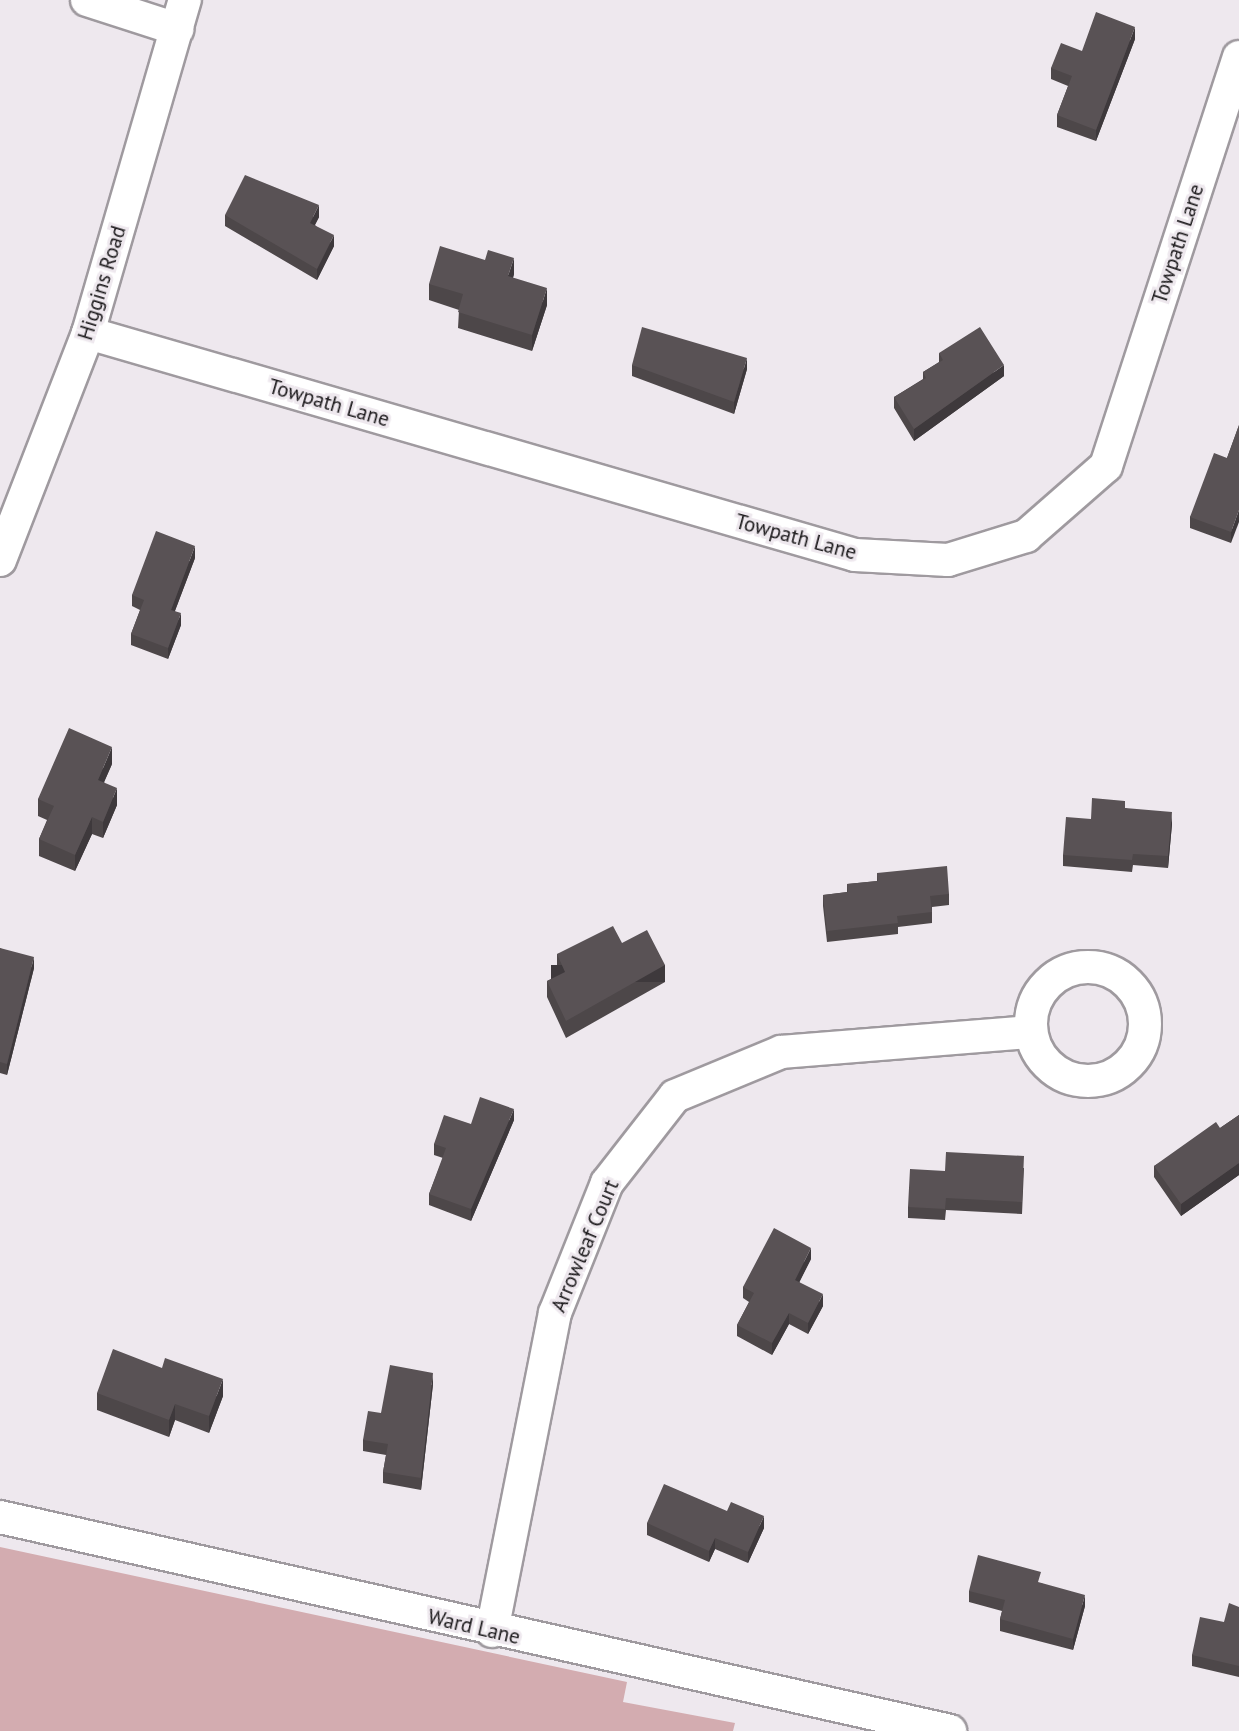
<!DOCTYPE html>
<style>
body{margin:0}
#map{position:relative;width:1239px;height:1731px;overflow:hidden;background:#eee8ee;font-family:"PT Sans",sans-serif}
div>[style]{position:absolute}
.forest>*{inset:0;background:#d3acb0}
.roads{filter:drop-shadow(2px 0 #9f9a9f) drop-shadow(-2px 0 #9f9a9f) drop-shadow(0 2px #9f9a9f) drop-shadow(0 -2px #9f9a9f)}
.minor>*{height:32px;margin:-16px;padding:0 16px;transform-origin:16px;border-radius:16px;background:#fff}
.minor>.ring{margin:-16px;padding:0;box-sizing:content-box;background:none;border:32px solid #fff;border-radius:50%}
.wall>*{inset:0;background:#4d4749}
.shaded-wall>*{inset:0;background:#3e393c;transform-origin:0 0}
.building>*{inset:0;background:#595255}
span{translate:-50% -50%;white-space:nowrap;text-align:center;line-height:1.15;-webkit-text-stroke:6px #eee8ee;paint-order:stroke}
.street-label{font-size:21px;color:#1a181a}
</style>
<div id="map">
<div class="forest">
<i style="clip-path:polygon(0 1547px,627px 1682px,623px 1702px,735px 1723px,733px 1731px,0 1731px)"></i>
</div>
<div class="roads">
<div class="minor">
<i style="left:87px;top:0;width:95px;rotate:17.9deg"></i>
<i style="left:88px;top:333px;width:798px;rotate:16.14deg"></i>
<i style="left:855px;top:555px;width:93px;rotate:3.1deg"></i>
<i style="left:948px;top:560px;width:82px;rotate:-17.1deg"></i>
<i style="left:1026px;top:536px;width:106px;rotate:-41.2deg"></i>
<i style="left:1106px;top:466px;width:430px;rotate:-72deg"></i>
<i style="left:0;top:560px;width:243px;rotate:-68.8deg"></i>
<i style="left:88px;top:333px;width:347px;rotate:-73.8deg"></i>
<i class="ring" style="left:1031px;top:967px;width:82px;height:82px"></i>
<i style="left:0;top:1517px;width:974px;rotate:12.69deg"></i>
<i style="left:492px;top:1631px;width:324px;rotate:-78.8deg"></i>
<i style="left:555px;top:1313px;width:140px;rotate:-68.2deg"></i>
<i style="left:607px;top:1183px;width:110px;rotate:-52deg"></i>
<i style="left:675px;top:1096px;width:115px;rotate:-22.5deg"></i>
<i style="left:781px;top:1052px;width:251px;rotate:-4.6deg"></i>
</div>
</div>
<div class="wall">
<i style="clip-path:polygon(1135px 39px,1096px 141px,1057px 127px,1057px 115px,1068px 86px,1051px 79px,1051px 68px,1082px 51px)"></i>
<i style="clip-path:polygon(225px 215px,319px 217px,315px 225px,334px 246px,317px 280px,225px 226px)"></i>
<i style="clip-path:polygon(514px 274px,513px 278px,547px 305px,532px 351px,458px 328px,459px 310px,429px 300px,429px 284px)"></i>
<i style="clip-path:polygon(939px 353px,1004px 376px,914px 441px,894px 408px,894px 397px,923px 379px,923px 372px,939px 362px)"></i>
<i style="clip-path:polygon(632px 365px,747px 369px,734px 414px,632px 376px)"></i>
<i style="clip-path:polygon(1239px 425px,1231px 543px,1190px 528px,1190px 517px,1227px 458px)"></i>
<i style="clip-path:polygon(195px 558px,175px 611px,181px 625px,168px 659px,131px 645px,131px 634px,140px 610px,132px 606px,132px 595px)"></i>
<i style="clip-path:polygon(112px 764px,104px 782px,117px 805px,103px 838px,92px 834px,75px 871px,39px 856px,39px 839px,47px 820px,38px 816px,38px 799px)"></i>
<i style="clip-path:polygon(1125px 808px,1172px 824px,1168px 868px,1133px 865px,1132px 872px,1063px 866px,1063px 855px,1091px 819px)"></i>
<i style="clip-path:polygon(877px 873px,949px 894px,949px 905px,932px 907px,932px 923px,898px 927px,898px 934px,827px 942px,823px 906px,823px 895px,847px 892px,847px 884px,877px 881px)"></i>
<i style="clip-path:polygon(622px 943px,665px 982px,566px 1038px,547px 997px,547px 981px,559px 975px,557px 971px,557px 954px)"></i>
<i style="clip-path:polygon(0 948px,34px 968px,7px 1075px,0 1073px)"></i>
<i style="clip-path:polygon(1239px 1115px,1239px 1175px,1181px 1216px,1154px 1177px,1154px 1166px,1220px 1128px)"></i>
<i style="clip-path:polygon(514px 1120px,471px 1221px,429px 1205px,429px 1194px,443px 1158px,434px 1155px,434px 1144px,471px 1124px)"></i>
<i style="clip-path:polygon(1024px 1168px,1022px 1214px,946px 1210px,945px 1220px,908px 1218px,908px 1207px,945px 1171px)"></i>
<i style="clip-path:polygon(811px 1259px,799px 1282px,823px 1306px,808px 1334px,789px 1324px,772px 1355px,737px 1336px,737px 1325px,749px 1302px,743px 1298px,743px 1287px)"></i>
<i style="clip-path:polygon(433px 1384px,421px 1490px,383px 1483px,383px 1472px,386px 1455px,363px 1451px,363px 1440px,381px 1413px)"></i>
<i style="clip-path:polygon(97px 1393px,223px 1396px,209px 1433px,175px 1420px,169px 1437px,97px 1410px)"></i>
<i style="clip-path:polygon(727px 1511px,764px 1528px,748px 1563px,715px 1549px,709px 1562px,647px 1535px,647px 1523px)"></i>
<i style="clip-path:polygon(1041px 1583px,1085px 1606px,1073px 1650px,1000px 1631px,1000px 1619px,1002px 1611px,969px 1602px,969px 1591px)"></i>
<i style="clip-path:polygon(1239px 1607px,1239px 1677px,1192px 1666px,1192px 1655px)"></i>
</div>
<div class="shaded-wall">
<i style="clip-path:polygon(1135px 27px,1135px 39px,1096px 141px,1096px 130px)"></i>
<i style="clip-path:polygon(319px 205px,319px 217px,310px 234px,310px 223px)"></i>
<i style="clip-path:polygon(334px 235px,334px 246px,317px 280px,317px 269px)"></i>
<i style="clip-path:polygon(514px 258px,514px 274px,508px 293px,508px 276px)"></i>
<i style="clip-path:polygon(547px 288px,547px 305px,532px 351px,532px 335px)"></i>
<i style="clip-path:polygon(747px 358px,747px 369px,734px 414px,734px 402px)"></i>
<i style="clip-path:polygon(1004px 365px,1004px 376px,914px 441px,914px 429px)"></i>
<i style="clip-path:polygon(1239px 510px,1239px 522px,1231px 543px,1231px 532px)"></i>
<i style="clip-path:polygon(195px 546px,195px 558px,171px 621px,171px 610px)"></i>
<i style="clip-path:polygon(181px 613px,181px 625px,168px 659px,168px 648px)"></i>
<i style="clip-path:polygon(112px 747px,112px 764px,98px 796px,98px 780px)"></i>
<i style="clip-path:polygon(117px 788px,117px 805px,103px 838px,103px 822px)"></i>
<i style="clip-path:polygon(1172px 812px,1172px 824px,1168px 868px,1168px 856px)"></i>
<i style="clip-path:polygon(92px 817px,92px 834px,75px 871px,75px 855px)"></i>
<i style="clip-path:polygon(34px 957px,34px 968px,7px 1075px,7px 1064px)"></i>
<i style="left:665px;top:965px;width:17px;height:114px;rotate:90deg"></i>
<i style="clip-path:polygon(514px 1109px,514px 1120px,471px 1221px,471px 1209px)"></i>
<i style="clip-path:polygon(1239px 1163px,1239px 1175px,1181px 1216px,1181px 1204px)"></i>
<i style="clip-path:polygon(811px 1248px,811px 1259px,795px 1291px,795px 1280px)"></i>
<i style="clip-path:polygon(823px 1294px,823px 1306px,808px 1334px,808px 1323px)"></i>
<i style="clip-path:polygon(789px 1313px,789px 1324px,772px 1355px,772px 1343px)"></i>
<i style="clip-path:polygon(433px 1373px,433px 1384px,421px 1490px,421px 1478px)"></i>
<i style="clip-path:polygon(223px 1379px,223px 1396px,209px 1433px,209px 1416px)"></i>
<i style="clip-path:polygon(175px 1404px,175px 1420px,169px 1437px,169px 1420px)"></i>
<i style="clip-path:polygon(764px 1516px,764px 1528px,748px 1563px,748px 1552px)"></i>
<i style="clip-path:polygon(715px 1538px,715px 1549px,709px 1562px,709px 1551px)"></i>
<i style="clip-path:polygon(1085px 1595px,1085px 1606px,1073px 1650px,1073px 1639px)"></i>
</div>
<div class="building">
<i style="clip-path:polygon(1096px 12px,1135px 27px,1096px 130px,1057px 115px,1072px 76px,1051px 68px,1061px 43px,1082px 51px)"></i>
<i style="clip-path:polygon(245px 175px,319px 205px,310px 223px,334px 235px,317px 269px,225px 215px)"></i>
<i style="clip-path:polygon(440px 246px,485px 260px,488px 250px,514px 258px,508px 276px,547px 288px,532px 335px,458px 312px,463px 294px,429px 284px)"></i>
<i style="clip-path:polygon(642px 327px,747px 358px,734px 402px,632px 365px)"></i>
<i style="clip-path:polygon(980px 327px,1004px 365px,914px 429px,894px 397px,926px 378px,923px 372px,943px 360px,939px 353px)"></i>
<i style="clip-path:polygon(1239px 425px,1239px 510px,1231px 532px,1190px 517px,1214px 453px,1227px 458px)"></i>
<i style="clip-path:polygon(156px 531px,195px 546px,171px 610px,181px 613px,168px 648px,131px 634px,144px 600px,132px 595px)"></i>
<i style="clip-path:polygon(69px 728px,112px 747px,98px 780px,117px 788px,103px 822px,92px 817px,75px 855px,39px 839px,54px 806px,38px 799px)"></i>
<i style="clip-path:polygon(1092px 798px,1125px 801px,1125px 808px,1172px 812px,1168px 856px,1133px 854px,1132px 860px,1063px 855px,1066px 817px,1091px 819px)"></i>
<i style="clip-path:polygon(947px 866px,949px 894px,930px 896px,932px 912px,897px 916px,898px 923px,827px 931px,823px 895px,848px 892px,847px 884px,878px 881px,877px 873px)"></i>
<i style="clip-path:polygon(613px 926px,622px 943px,647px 930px,665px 965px,566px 1021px,547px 981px,565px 972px,557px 954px)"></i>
<i style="clip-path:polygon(0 948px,34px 957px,7px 1064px,0 1062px)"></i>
<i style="clip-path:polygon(480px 1097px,514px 1109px,471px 1209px,429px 1194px,446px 1148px,434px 1144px,444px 1115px,471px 1124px)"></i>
<i style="clip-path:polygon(1239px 1115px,1239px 1163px,1181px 1204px,1154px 1166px,1216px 1122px,1220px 1128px)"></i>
<i style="clip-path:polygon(946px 1152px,1024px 1156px,1022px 1202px,946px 1198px,945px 1209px,908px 1207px,910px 1169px,945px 1171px)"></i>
<i style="clip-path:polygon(774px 1228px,811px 1248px,795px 1280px,823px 1294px,808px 1323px,789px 1313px,772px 1343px,737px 1325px,754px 1293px,743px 1287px)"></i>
<i style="clip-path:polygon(113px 1349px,162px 1368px,165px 1358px,223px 1379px,209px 1416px,175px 1404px,169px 1420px,97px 1393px)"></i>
<i style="clip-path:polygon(390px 1365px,433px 1373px,421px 1478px,383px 1472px,388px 1444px,363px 1440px,368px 1411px,381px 1413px)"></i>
<i style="clip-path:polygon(664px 1484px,727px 1511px,731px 1502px,764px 1516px,748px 1552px,715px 1538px,709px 1551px,647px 1523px)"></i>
<i style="clip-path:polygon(978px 1555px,1041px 1572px,1038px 1582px,1085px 1595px,1073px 1639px,1000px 1619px,1005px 1600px,969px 1591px)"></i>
<i style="clip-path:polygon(1229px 1603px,1239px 1607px,1239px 1666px,1192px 1655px,1200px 1617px,1224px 1622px)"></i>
</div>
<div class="street-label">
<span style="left:1178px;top:244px;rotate:-72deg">Towpath Lane</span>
<span style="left:102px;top:283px;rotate:-73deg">Higgins Road</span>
<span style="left:329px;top:403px;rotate:16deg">Towpath Lane</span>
<span style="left:796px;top:537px;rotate:15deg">Towpath Lane</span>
<span style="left:585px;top:1246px;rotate:-67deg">Arrowleaf Court</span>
<span style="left:474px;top:1627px;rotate:13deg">Ward Lane</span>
</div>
</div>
